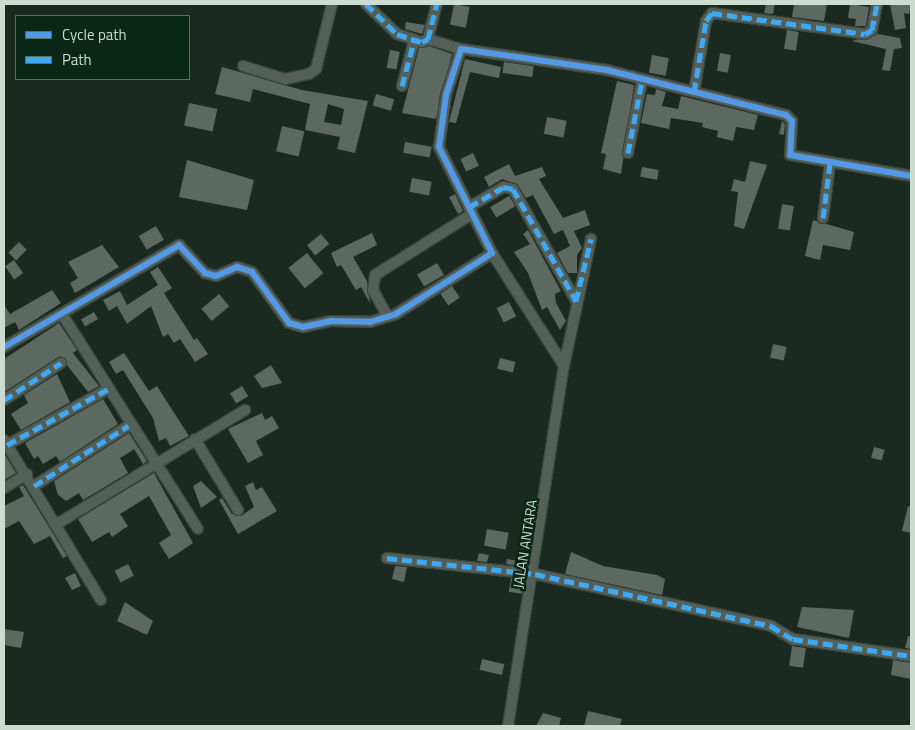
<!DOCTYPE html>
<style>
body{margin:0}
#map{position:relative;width:915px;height:730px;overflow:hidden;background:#1b2a20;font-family:"Titillium Web",sans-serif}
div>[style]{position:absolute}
.building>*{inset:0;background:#5c6860;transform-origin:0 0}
.roads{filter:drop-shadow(1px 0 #3a463e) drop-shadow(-1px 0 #3a463e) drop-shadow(0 1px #3a463e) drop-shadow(0 -1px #3a463e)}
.street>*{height:10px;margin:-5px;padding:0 5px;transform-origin:5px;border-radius:5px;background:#546057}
.quiet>*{height:5px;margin-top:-2.5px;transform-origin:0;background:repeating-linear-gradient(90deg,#3fa9f5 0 10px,transparent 0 15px)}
.cycleway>*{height:6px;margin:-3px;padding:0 3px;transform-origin:3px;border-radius:3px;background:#5399e6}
span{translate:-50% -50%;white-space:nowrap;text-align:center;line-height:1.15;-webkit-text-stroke:5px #0a2616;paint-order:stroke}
.street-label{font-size:14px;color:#ccdcd1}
.frame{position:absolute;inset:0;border:5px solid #ccdcd1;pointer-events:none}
.legend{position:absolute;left:15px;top:15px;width:175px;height:65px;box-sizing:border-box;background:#0a2616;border:1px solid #586f61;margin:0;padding:6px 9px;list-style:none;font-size:15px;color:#ccdcd1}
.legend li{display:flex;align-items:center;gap:10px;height:25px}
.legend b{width:25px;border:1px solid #586f61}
</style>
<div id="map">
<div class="building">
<i style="left:454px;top:4px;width:16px;height:21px;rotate:11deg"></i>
<i style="clip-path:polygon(766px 4px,775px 4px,773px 14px,764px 13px)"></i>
<i style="clip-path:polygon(794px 4px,827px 4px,824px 21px,792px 17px)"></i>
<i style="clip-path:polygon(850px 4px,869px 7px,866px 26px,855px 26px,856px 19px,848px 18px)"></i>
<i style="clip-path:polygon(890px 4px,911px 5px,909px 14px,904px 13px,906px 28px,895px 30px)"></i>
<i style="clip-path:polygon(406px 22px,425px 25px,422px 34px,405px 29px)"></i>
<i style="left:787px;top:30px;width:12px;height:19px;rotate:9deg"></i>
<i style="clip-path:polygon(878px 34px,900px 38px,902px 48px,894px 49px,890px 71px,882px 70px,886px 49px,852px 41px)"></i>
<i style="clip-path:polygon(429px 46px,452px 54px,436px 119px,402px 113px,419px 48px)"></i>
<i style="left:390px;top:50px;width:10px;height:18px;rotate:11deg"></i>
<i style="left:720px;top:53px;width:11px;height:18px;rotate:10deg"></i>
<i style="left:652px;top:55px;width:17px;height:18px;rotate:10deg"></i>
<i style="clip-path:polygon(465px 59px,501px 67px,499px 78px,470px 72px,456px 123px,449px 122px)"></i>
<i style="left:504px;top:62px;width:30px;height:11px;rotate:8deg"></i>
<i style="clip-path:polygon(evenodd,222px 67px,302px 90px,368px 101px,355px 153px,337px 149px,340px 137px,305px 130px,310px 104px,253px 89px,250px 102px,215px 94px,222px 67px,328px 104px,344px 109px,341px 125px,324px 122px,328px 104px)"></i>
<i style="clip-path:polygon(617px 81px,634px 85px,621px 174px,603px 169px,606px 154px,601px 153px)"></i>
<i style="clip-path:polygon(656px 89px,666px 92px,662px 106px,678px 109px,681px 96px,758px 115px,754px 130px,736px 127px,733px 141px,717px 137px,718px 131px,702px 127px,703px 123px,671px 118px,669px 129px,641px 123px,647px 94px,655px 95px)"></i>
<i style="left:376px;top:94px;width:19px;height:12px;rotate:16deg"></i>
<i style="left:189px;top:103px;width:29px;height:23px;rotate:12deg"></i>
<i style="left:547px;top:117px;width:20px;height:17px;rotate:11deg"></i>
<i style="clip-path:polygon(782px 121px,785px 124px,784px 135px,779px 134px)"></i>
<i style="left:282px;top:126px;width:23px;height:26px;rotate:13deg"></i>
<i style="left:405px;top:142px;width:27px;height:11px;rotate:10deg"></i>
<i style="left:473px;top:153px;width:14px;height:14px;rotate:65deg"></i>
<i style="clip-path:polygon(187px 160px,254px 180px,247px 210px,179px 197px)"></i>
<i style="clip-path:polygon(750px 161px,767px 165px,744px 229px,734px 226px,738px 192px,731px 191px,734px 179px,745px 182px)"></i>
<i style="clip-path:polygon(509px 164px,515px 176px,542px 167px,546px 176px,539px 179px,563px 218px,585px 210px,590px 225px,574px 231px,582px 248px,577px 255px,577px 273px,568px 273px,557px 253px,570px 246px,563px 230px,554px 234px,533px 195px,526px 198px,517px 184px,502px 179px,489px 187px,484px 177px)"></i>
<i style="left:642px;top:167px;width:17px;height:10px;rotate:10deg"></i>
<i style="left:412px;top:178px;width:20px;height:14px;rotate:11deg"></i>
<i style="clip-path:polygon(455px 194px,463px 211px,458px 214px,449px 197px)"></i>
<i style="left:509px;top:196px;width:12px;height:22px;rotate:59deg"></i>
<i style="left:782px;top:204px;width:12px;height:25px;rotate:9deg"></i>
<i style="clip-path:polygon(813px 220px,854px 232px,850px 250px,823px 245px,820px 260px,805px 256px)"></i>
<i style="left:156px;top:226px;width:16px;height:20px;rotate:60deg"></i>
<i style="clip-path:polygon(528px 230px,561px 291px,555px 294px,556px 303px,566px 321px,560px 330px,547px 307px,542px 310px,528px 273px,514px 252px,530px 244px,523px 234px)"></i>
<i style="clip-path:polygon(372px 233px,377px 245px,353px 257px,367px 281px,370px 303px,361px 287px,356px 290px,341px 265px,337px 267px,331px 253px)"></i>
<i style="left:321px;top:234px;width:13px;height:18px;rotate:51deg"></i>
<i style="left:19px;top:242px;width:11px;height:15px;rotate:45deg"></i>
<i style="clip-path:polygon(102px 245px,119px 267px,75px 293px,70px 283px,78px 278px,68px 262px)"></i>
<i style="left:307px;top:253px;width:26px;height:24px;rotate:51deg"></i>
<i style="left:14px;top:260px;width:16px;height:11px;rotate:55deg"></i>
<i style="left:437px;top:263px;width:14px;height:23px;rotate:60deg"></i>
<i style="clip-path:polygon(158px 267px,172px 288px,164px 293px,194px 340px,197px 338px,208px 354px,195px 362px,180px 339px,174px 343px,168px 334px,163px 337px,151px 306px,127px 324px,117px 306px,109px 311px,103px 300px,120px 291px,127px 305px,158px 285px,150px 272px)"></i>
<i style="left:452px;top:286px;width:14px;height:14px;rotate:56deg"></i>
<i style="clip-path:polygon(52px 290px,61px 303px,19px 330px,15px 322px,4px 328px,4px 305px,10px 314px)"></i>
<i style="left:219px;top:294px;width:16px;height:23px;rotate:50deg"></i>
<i style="left:509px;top:302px;width:16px;height:14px;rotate:63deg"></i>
<i style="left:94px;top:312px;width:8px;height:15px;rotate:60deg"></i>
<i style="clip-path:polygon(59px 323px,77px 350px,73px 353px,99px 386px,88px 392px,60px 356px,4px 392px,4px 359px)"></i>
<i style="left:773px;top:344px;width:14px;height:14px;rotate:12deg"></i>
<i style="clip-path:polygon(124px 353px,149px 391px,157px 386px,189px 436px,170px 446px,166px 438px,159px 441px,153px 418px,123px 370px,116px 374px,109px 362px)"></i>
<i style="left:500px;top:358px;width:16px;height:11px;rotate:14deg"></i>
<i style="clip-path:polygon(271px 365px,282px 383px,262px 388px,254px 376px)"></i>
<i style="clip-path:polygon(57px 374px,70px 402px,21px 430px,11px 414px,28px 403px,24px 395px)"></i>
<i style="left:242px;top:386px;width:12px;height:14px;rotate:59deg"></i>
<i style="clip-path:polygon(103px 399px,118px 424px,60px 462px,56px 456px,43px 464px,38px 456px,34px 459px,25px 443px)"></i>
<i style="clip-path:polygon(262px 413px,265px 420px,272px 416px,279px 428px,256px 441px,263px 455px,248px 463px,228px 429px)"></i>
<i style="clip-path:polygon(129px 433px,138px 447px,120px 458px,128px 473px,83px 500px,79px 493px,66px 501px,58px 495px,54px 481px)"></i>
<i style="clip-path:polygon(138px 447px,147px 461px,143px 464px,134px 449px)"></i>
<i style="left:874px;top:447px;width:11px;height:11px;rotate:15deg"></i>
<i style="clip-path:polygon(4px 453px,16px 473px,4px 480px)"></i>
<i style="clip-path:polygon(154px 473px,193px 543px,169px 559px,159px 543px,171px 535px,149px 496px,120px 514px,128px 526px,112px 537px,109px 532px,92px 542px,78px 519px)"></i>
<i style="clip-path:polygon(201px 481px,217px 497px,201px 508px,193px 486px)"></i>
<i style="clip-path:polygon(253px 482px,256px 490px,262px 487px,277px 511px,238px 534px,219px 500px,222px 498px,232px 514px,241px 516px,254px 507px,245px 486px)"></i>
<i style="clip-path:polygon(23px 485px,67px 556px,63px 558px,50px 536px,34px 544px,19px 521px,4px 529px,4px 506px,24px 496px,19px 487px)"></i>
<i style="clip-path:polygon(908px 506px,911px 507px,911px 533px,902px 531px)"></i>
<i style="left:487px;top:529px;width:22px;height:17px;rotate:10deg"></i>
<i style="clip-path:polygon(571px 552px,603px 566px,657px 575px,665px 579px,662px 595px,565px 574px)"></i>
<i style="clip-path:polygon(479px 553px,489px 555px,487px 562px,477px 561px)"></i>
<i style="clip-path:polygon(507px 559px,525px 562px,524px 566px,506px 564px)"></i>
<i style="left:128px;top:564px;width:13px;height:15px;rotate:63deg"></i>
<i style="clip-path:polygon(395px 566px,407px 567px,404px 582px,392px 579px)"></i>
<i style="clip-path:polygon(75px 573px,81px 586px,72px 590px,65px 578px)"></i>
<i style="left:511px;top:578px;width:13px;height:14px;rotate:9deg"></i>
<i style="clip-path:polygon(125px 602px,153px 621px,147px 635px,117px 621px)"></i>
<i style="clip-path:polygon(802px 607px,854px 610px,849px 638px,797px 627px)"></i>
<i style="clip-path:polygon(4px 629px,24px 632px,21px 648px,4px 645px)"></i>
<i style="clip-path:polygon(908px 636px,911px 637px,911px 649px,905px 648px)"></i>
<i style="left:792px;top:646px;width:14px;height:20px;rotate:8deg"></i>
<i style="left:482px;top:659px;width:23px;height:11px;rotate:13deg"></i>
<i style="clip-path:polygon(893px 660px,911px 663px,911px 679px,891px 675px)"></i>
<i style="clip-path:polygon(588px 711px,622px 719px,620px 726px,584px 726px)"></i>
<i style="clip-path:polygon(543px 713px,561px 718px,559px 726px,536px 726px)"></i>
</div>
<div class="roads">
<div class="street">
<i style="left:366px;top:4px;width:43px;rotate:44.1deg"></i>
<i style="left:397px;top:34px;width:26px;rotate:18deg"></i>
<i style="left:422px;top:42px;width:7px;rotate:-27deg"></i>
<i style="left:428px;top:39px;width:36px;rotate:-76deg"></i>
<i style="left:428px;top:39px;width:34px;rotate:17deg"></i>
<i style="left:243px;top:66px;width:44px;rotate:17.2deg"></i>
<i style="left:285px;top:79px;width:25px;rotate:-12deg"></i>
<i style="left:309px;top:74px;width:9px;rotate:-36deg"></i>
<i style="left:316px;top:69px;width:67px;rotate:-76.2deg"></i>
<i style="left:402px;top:86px;width:47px;rotate:-75.1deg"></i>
<i style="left:694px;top:92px;width:72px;rotate:-80.4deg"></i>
<i style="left:706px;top:21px;width:10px;rotate:-53deg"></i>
<i style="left:712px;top:13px;width:154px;rotate:7.8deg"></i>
<i style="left:865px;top:34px;width:8px;rotate:-30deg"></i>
<i style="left:872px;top:30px;width:26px;rotate:-79deg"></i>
<i style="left:628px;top:153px;width:73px;rotate:-79deg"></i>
<i style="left:469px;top:207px;width:39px;rotate:-30deg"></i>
<i style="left:503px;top:187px;width:10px;rotate:11deg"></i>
<i style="left:513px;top:189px;width:129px;rotate:60.6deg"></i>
<i style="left:823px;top:218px;width:55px;rotate:-82.7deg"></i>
<i style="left:492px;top:253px;width:134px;rotate:57.5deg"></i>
<i style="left:62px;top:314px;width:254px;rotate:57.7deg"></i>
<i style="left:388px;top:317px;width:31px;rotate:-119deg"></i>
<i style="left:373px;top:290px;width:15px;rotate:-82deg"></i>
<i style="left:375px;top:275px;width:115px;rotate:-32.2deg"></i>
<i style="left:4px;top:347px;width:203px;rotate:-30.2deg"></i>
<i style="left:179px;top:245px;width:38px;rotate:47deg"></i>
<i style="left:205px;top:273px;width:11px;rotate:15deg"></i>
<i style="left:216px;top:276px;width:23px;rotate:-23deg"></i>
<i style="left:237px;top:267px;width:16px;rotate:18deg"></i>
<i style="left:252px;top:272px;width:63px;rotate:54deg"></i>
<i style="left:289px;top:323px;width:15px;rotate:16deg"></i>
<i style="left:303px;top:327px;width:29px;rotate:-12deg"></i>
<i style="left:331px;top:321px;width:39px;rotate:1deg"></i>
<i style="left:370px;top:322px;width:27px;rotate:-17deg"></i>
<i style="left:396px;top:314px;width:114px;rotate:-32.4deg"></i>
<i style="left:492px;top:253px;width:119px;rotate:-116.6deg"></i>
<i style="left:439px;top:147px;width:52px;rotate:-82.3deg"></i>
<i style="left:446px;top:95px;width:48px;rotate:-71.9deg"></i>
<i style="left:461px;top:49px;width:148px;rotate:8.2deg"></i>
<i style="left:607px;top:70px;width:185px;rotate:14.1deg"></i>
<i style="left:786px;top:115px;width:8px;rotate:45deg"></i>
<i style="left:792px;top:121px;width:34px;rotate:93deg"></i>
<i style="left:790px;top:155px;width:123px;rotate:9.8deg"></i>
<i style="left:4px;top:400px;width:68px;rotate:-33deg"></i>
<i style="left:195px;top:439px;width:83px;rotate:58.8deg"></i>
<i style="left:4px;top:440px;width:187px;rotate:58.8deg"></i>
<i style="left:7px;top:445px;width:115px;rotate:-29deg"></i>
<i style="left:34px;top:486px;width:112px;rotate:-32.6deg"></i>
<i style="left:4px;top:488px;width:27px;rotate:-31deg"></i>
<i style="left:57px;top:524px;width:220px;rotate:-31.2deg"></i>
<i style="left:387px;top:558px;width:149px;rotate:6.2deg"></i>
<i style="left:535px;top:574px;width:242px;rotate:12.4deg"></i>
<i style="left:771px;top:626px;width:26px;rotate:31deg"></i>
<i style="left:793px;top:639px;width:119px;rotate:8.2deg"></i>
<i style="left:508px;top:726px;width:364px;rotate:-81.2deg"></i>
<i style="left:564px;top:366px;width:130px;rotate:-78deg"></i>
</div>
</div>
<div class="quiet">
<i style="left:366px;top:4px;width:43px;rotate:44.1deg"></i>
<i style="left:397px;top:34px;width:26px;rotate:18deg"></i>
<i style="left:422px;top:42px;width:7px;rotate:-27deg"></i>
<i style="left:428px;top:39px;width:36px;rotate:-76deg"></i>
<i style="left:402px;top:86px;width:47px;rotate:-75.1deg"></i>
<i style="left:694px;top:92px;width:72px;rotate:-80.4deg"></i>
<i style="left:706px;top:21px;width:10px;rotate:-53deg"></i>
<i style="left:712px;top:13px;width:154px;rotate:7.8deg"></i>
<i style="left:865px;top:34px;width:8px;rotate:-30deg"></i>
<i style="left:872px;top:30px;width:26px;rotate:-79deg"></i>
<i style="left:628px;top:153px;width:73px;rotate:-79deg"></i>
<i style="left:469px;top:207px;width:39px;rotate:-30deg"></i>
<i style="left:503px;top:187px;width:10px;rotate:11deg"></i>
<i style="left:513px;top:189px;width:129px;rotate:60.6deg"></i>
<i style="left:823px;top:218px;width:55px;rotate:-82.7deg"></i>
<i style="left:576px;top:301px;width:64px;rotate:-76.4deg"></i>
<i style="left:4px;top:400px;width:68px;rotate:-33deg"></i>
<i style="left:7px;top:445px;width:115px;rotate:-29deg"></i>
<i style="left:34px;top:486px;width:112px;rotate:-32.6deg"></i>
<i style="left:387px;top:558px;width:149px;rotate:6.2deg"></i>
<i style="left:535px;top:574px;width:242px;rotate:12.4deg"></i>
<i style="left:771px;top:626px;width:26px;rotate:31deg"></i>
<i style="left:793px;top:639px;width:119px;rotate:8.2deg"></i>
</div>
<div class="cycleway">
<i style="left:4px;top:347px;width:203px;rotate:-30.2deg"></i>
<i style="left:179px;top:245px;width:38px;rotate:47deg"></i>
<i style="left:205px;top:273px;width:11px;rotate:15deg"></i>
<i style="left:216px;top:276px;width:23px;rotate:-23deg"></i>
<i style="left:237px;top:267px;width:16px;rotate:18deg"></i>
<i style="left:252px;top:272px;width:63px;rotate:54deg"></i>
<i style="left:289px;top:323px;width:15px;rotate:16deg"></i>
<i style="left:303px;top:327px;width:29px;rotate:-12deg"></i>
<i style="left:331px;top:321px;width:39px;rotate:1deg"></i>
<i style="left:370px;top:322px;width:27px;rotate:-17deg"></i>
<i style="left:396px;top:314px;width:114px;rotate:-32.4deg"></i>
<i style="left:492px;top:253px;width:119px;rotate:-116.6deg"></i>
<i style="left:439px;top:147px;width:52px;rotate:-82.3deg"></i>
<i style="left:446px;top:95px;width:48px;rotate:-71.9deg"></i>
<i style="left:461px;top:49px;width:148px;rotate:8.2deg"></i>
<i style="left:607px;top:70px;width:185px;rotate:14.1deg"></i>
<i style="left:786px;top:115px;width:8px;rotate:45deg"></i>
<i style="left:792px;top:121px;width:34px;rotate:93deg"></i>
<i style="left:790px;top:155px;width:123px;rotate:9.8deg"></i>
</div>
<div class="street-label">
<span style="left:525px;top:544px;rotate:-81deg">JALAN ANTARA</span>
</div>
<div class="frame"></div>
<ul class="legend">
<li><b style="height:6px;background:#5399e6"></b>Cycle path</li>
<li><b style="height:6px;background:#3fa9f5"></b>Path</li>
</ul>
</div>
